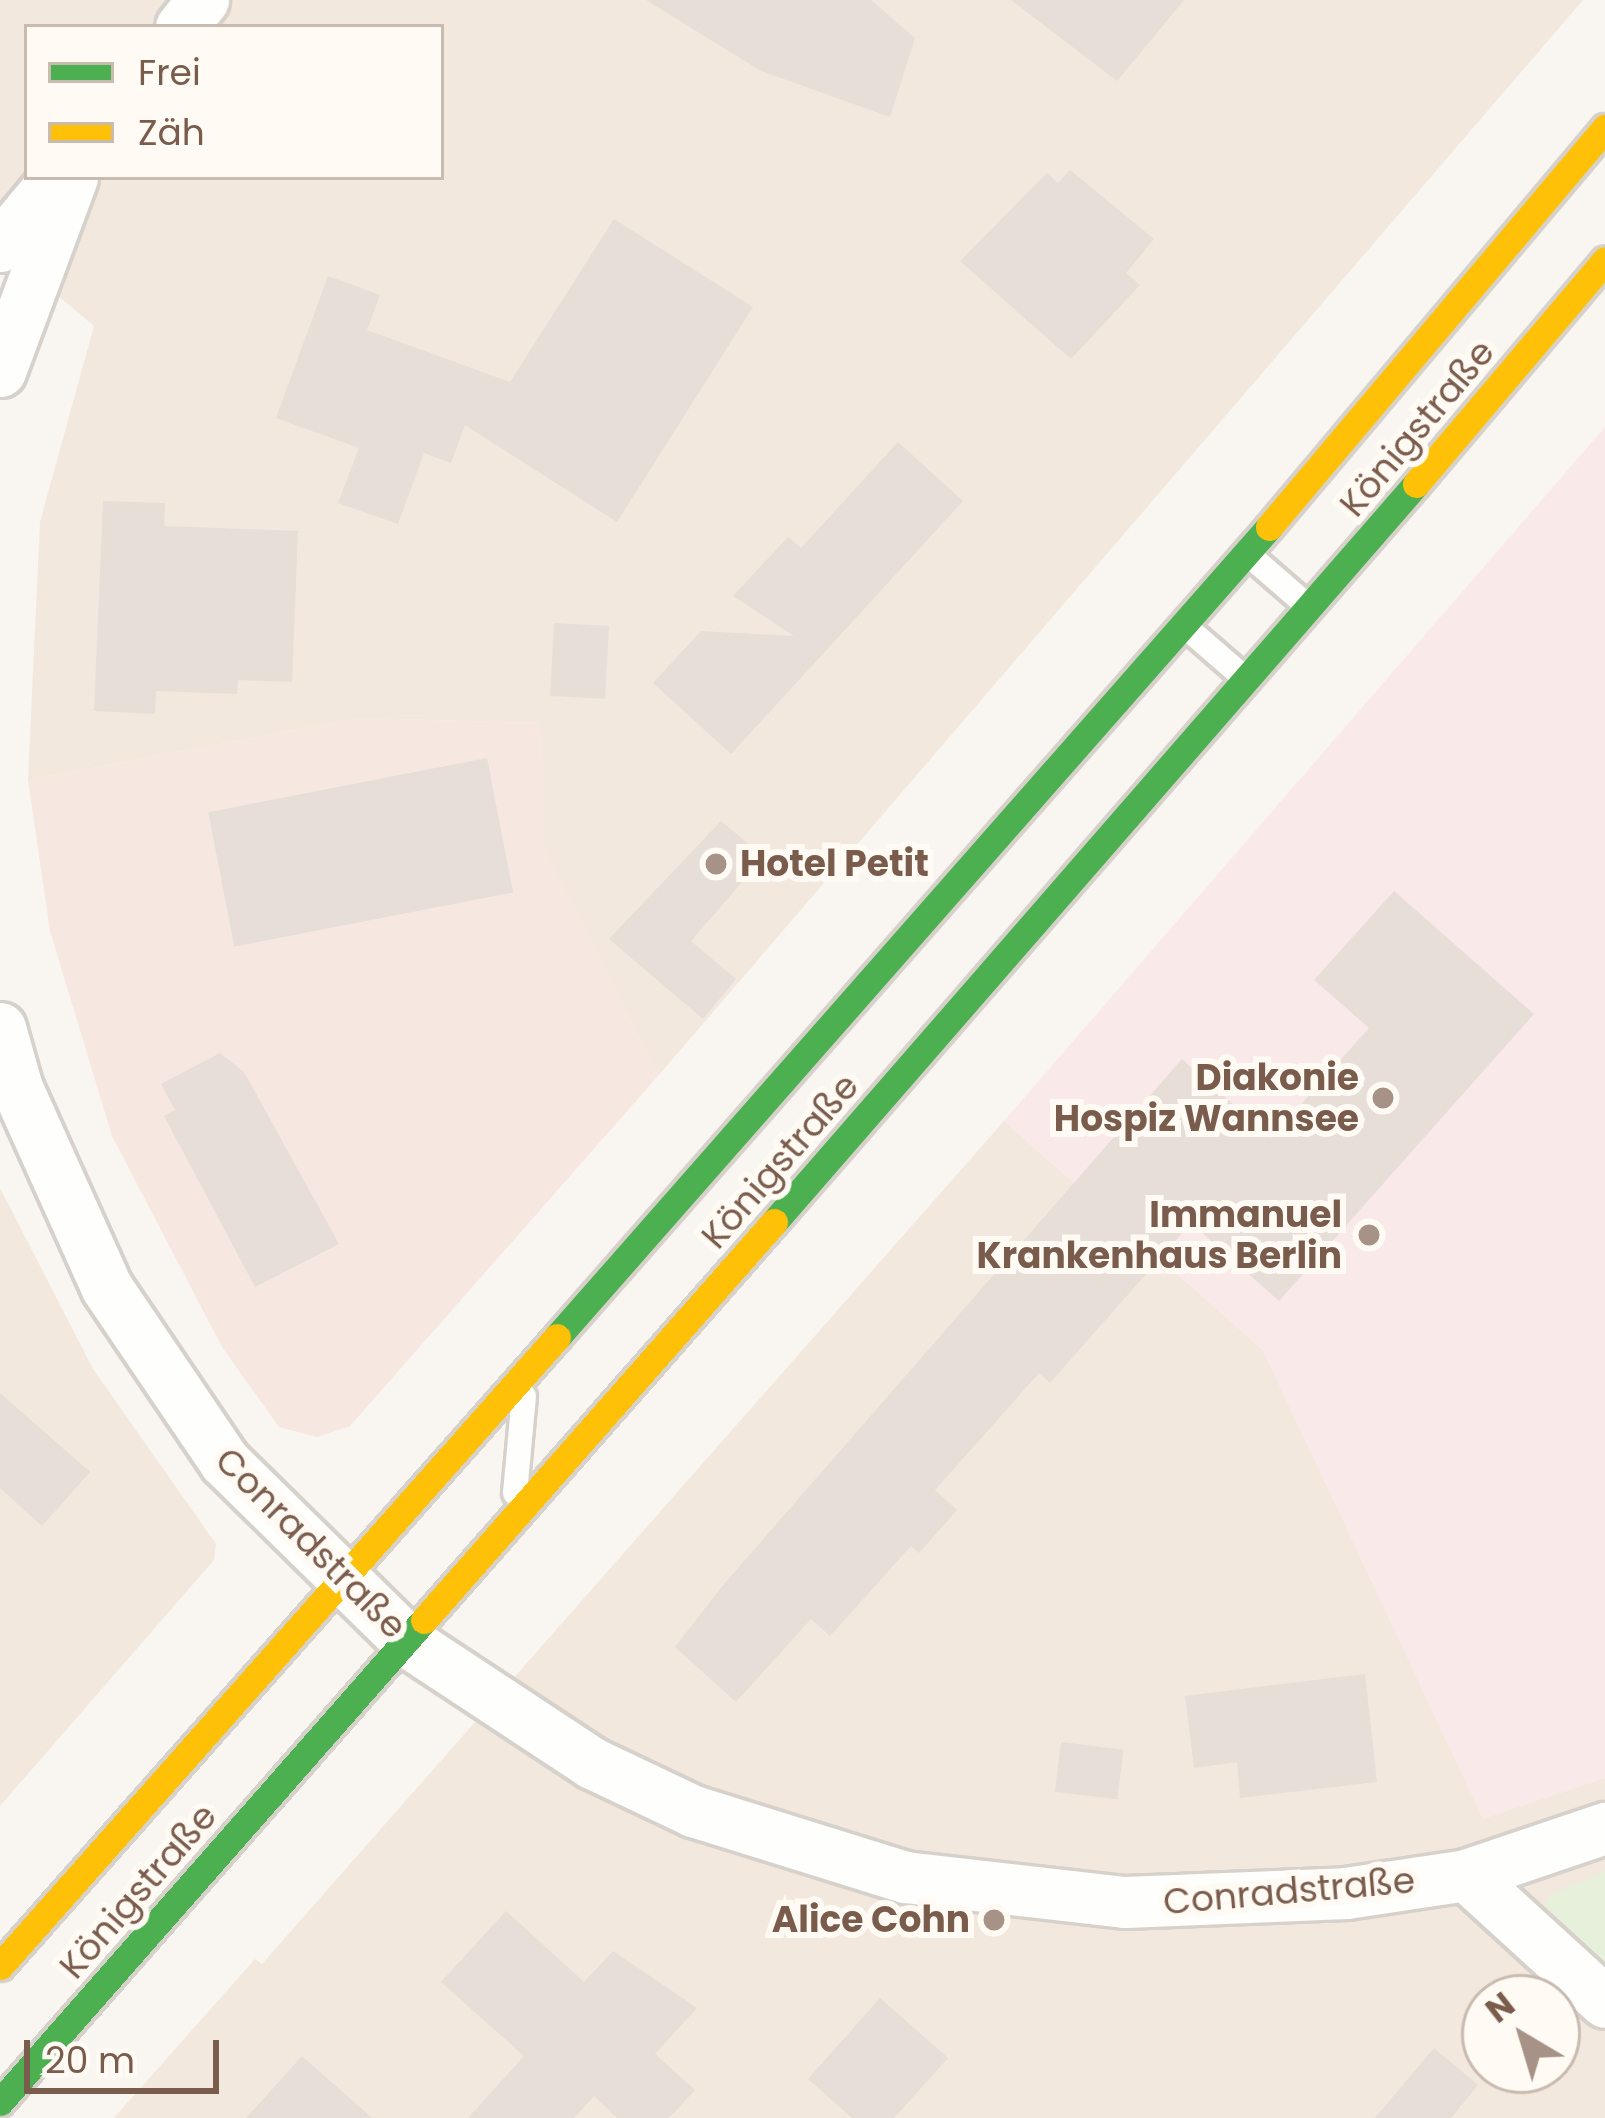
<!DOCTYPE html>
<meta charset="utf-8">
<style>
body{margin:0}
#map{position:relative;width:1605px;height:2118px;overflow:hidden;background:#f9f5f0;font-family:Poppins,sans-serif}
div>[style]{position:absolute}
.residential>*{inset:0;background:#f2e8de}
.commercial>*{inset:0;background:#f6e8e1}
.medical>*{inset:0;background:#fae9e9}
.green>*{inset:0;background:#e7f0db}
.building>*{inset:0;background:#e6ded7;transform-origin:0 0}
.roads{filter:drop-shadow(3px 0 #d7d1cb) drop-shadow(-3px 0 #d7d1cb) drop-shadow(0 3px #d7d1cb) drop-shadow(0 -3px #d7d1cb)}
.lane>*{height:24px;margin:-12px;padding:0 12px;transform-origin:12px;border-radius:12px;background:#fefefd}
.street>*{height:51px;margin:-25.5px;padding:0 25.5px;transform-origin:25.5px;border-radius:25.5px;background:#fefefd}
.fast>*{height:27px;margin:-13.5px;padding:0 13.5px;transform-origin:13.5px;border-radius:13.5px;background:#4caf50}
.slow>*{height:27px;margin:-13.5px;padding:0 13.5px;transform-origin:13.5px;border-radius:13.5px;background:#ffc107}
.dots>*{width:33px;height:33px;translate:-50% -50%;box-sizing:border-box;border:6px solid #fffaf3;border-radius:50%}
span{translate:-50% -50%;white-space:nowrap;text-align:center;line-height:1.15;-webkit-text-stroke:12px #fffaf3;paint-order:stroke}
.street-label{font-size:36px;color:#7a5c4d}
.poi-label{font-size:36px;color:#7a5c4d;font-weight:700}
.left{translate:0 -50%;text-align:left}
.right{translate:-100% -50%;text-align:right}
.legend{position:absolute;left:24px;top:24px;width:420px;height:156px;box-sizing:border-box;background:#fffaf3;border:3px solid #cabbb1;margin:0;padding:15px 21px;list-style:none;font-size:36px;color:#7a5c4d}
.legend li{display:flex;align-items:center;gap:24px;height:60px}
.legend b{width:60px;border:3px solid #cabbb1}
.north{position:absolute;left:1461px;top:1974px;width:120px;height:120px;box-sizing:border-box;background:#fffaf3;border:3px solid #cabbb1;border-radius:50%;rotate:322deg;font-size:33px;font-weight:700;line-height:48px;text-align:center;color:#7a5c4d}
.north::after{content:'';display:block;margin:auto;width:42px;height:54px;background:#a69286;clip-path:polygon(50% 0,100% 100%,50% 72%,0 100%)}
.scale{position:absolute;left:24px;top:2040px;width:195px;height:54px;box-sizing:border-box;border:6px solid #7a5c4d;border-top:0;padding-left:15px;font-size:36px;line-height:42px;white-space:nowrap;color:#7a5c4d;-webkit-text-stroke:9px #fffaf3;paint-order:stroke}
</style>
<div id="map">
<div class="residential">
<i style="clip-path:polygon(evenodd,0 0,1583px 0,658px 1076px,545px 852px,540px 723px,359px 718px,28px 780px,40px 522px,94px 326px,0 247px,0 0,27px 27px,441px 27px,441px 177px,27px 177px,27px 27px)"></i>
<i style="clip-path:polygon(evenodd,1004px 1121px,1263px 1350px,1483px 1818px,1605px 1778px,1605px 2118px,114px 2118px,255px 1959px,262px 1964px,1004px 1121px,1485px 1998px,1557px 1998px,1557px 2070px,1485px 2070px,1485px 1998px)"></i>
<i style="clip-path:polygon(0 1188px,93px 1369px,216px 1544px,214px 1560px,0 1806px)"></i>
</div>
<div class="commercial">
<i style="clip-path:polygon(359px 718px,541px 723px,546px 852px,658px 1076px,350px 1426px,317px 1437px,279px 1427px,222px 1347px,112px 1136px,50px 931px,28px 780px)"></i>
</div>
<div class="medical">
<i style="clip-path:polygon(1605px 427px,1605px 1778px,1483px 1819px,1263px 1350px,1004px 1121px)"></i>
</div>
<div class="green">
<i style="clip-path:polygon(1605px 1872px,1605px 1967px,1538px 1911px,1552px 1894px)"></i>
</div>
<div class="building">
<i style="clip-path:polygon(646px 0,871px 0,915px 38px,890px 117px,761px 71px)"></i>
<i style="clip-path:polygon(1011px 0,1184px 0,1117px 81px)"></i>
<i style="clip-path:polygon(1070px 170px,1154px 239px,1126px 273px,1140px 285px,1071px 359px,960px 261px,1047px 173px,1058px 183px)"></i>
<i style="clip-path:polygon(614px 219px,753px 307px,617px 522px,465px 425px,451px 463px,424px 453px,398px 524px,338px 503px,359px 448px,276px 418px,328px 276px,380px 295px,367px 330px,510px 382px)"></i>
<i style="clip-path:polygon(898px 442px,963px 501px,731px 754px,653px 683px,701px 631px,794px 636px,733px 596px,788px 537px,801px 548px)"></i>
<i style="clip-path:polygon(103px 501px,165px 503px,164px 526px,298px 531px,292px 682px,238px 680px,237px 694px,156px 691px,155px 714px,94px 711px)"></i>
<i style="left:554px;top:623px;width:55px;height:73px;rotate:3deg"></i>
<i style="left:487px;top:758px;width:137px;height:284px;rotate:79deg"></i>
<i style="clip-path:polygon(721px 821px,764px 857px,691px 941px,736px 979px,703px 1019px,609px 939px)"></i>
<i style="clip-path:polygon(1394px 891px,1534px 1014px,1279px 1301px,1191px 1223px,1050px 1383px,1039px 1373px,935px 1490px,957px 1510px,919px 1553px,911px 1546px,830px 1636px,811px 1619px,736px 1702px,675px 1647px,724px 1584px,1182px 1059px,1271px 1138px,1369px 1028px,1314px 980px)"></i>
<i style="clip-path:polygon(220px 1053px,244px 1072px,339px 1244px,255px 1287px,164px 1116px,175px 1110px,161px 1084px)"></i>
<i style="clip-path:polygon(0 1393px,90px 1472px,42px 1526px,0 1488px)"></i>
<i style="clip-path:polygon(1365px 1674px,1377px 1782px,1240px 1798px,1237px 1762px,1194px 1768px,1185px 1696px)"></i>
<i style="left:1061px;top:1742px;width:63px;height:50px;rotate:7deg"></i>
<i style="clip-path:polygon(506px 1911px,584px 1982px,613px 1951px,697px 2008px,655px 2054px,695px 2090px,669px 2118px,617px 2118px,594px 2096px,574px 2118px,468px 2118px,524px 2056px,441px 1982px)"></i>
<i style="clip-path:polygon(880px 1998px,948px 2058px,894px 2118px,852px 2118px,808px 2079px)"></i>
<i style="clip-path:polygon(1434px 2048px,1478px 2085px,1451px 2118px,1375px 2118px)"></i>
<i style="clip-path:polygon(302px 2056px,372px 2118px,246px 2118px)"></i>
</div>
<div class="roads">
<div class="lane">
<i style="left:1250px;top:556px;width:79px;rotate:40.9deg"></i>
<i style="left:1188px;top:629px;width:79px;rotate:40.9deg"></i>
<i style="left:515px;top:1493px;width:97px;rotate:-84.7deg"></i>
</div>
<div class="street">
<i style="left:181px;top:27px;width:35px;rotate:-51deg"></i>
<i style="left:0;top:246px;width:89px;rotate:-50.4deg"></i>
<i style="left:0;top:371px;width:207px;rotate:-69.6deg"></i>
<i style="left:0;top:1028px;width:62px;rotate:74.2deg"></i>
<i style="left:17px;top:1088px;width:219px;rotate:65.8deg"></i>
<i style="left:107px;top:1288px;width:210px;rotate:55.9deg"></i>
<i style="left:225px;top:1462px;width:255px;rotate:44.5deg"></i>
<i style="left:407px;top:1641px;width:222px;rotate:33.4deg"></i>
<i style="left:592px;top:1763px;width:112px;rotate:25.4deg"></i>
<i style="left:693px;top:1811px;width:222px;rotate:17.3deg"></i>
<i style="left:905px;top:1877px;width:221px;rotate:6.5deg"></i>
<i style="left:1125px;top:1902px;width:221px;rotate:-2.3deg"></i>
<i style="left:1346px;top:1893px;width:121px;rotate:-8.5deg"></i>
<i style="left:1466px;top:1875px;width:147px;rotate:-18.7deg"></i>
<i style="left:1466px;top:1875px;width:188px;rotate:42.4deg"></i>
</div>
<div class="fast">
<i style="left:774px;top:1222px;width:978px;rotate:-48.98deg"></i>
<i style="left:557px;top:1337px;width:1078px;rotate:-48.68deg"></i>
<i style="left:0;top:2102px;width:642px;rotate:-48.66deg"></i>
</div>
<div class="slow">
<i style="left:1416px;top:484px;width:293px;rotate:-49.8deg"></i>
<i style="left:1269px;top:527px;width:522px;rotate:-49.9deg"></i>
<i style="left:424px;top:1620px;width:530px;rotate:-48.67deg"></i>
<i style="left:0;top:1966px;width:840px;rotate:-48.47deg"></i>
</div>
</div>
<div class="dots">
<i style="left:716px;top:864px;background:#a69286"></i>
<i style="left:1383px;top:1098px;background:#a69286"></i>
<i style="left:1369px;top:1235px;background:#a69286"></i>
<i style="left:994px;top:1920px;background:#a69286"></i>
</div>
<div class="street-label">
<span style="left:1417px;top:428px;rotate:-50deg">Königstraße</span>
<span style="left:780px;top:1161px;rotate:-49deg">Königstraße</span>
<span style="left:311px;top:1543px;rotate:45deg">Conradstraße</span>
<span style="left:138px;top:1891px;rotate:-49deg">Königstraße</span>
<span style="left:1289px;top:1891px;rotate:-5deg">Conradstraße</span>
</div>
<div class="poi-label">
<span class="left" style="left:740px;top:864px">Hotel Petit</span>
<span class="right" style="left:1359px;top:1098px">Diakonie<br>Hospiz Wannsee</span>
<span class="right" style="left:1342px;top:1235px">Immanuel<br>Krankenhaus Berlin</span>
<span class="right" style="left:970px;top:1920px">Alice Cohn</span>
</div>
<ul class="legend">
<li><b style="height:15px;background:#4caf50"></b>Frei</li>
<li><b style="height:15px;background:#ffc107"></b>Zäh</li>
</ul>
<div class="north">N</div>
<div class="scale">20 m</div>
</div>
